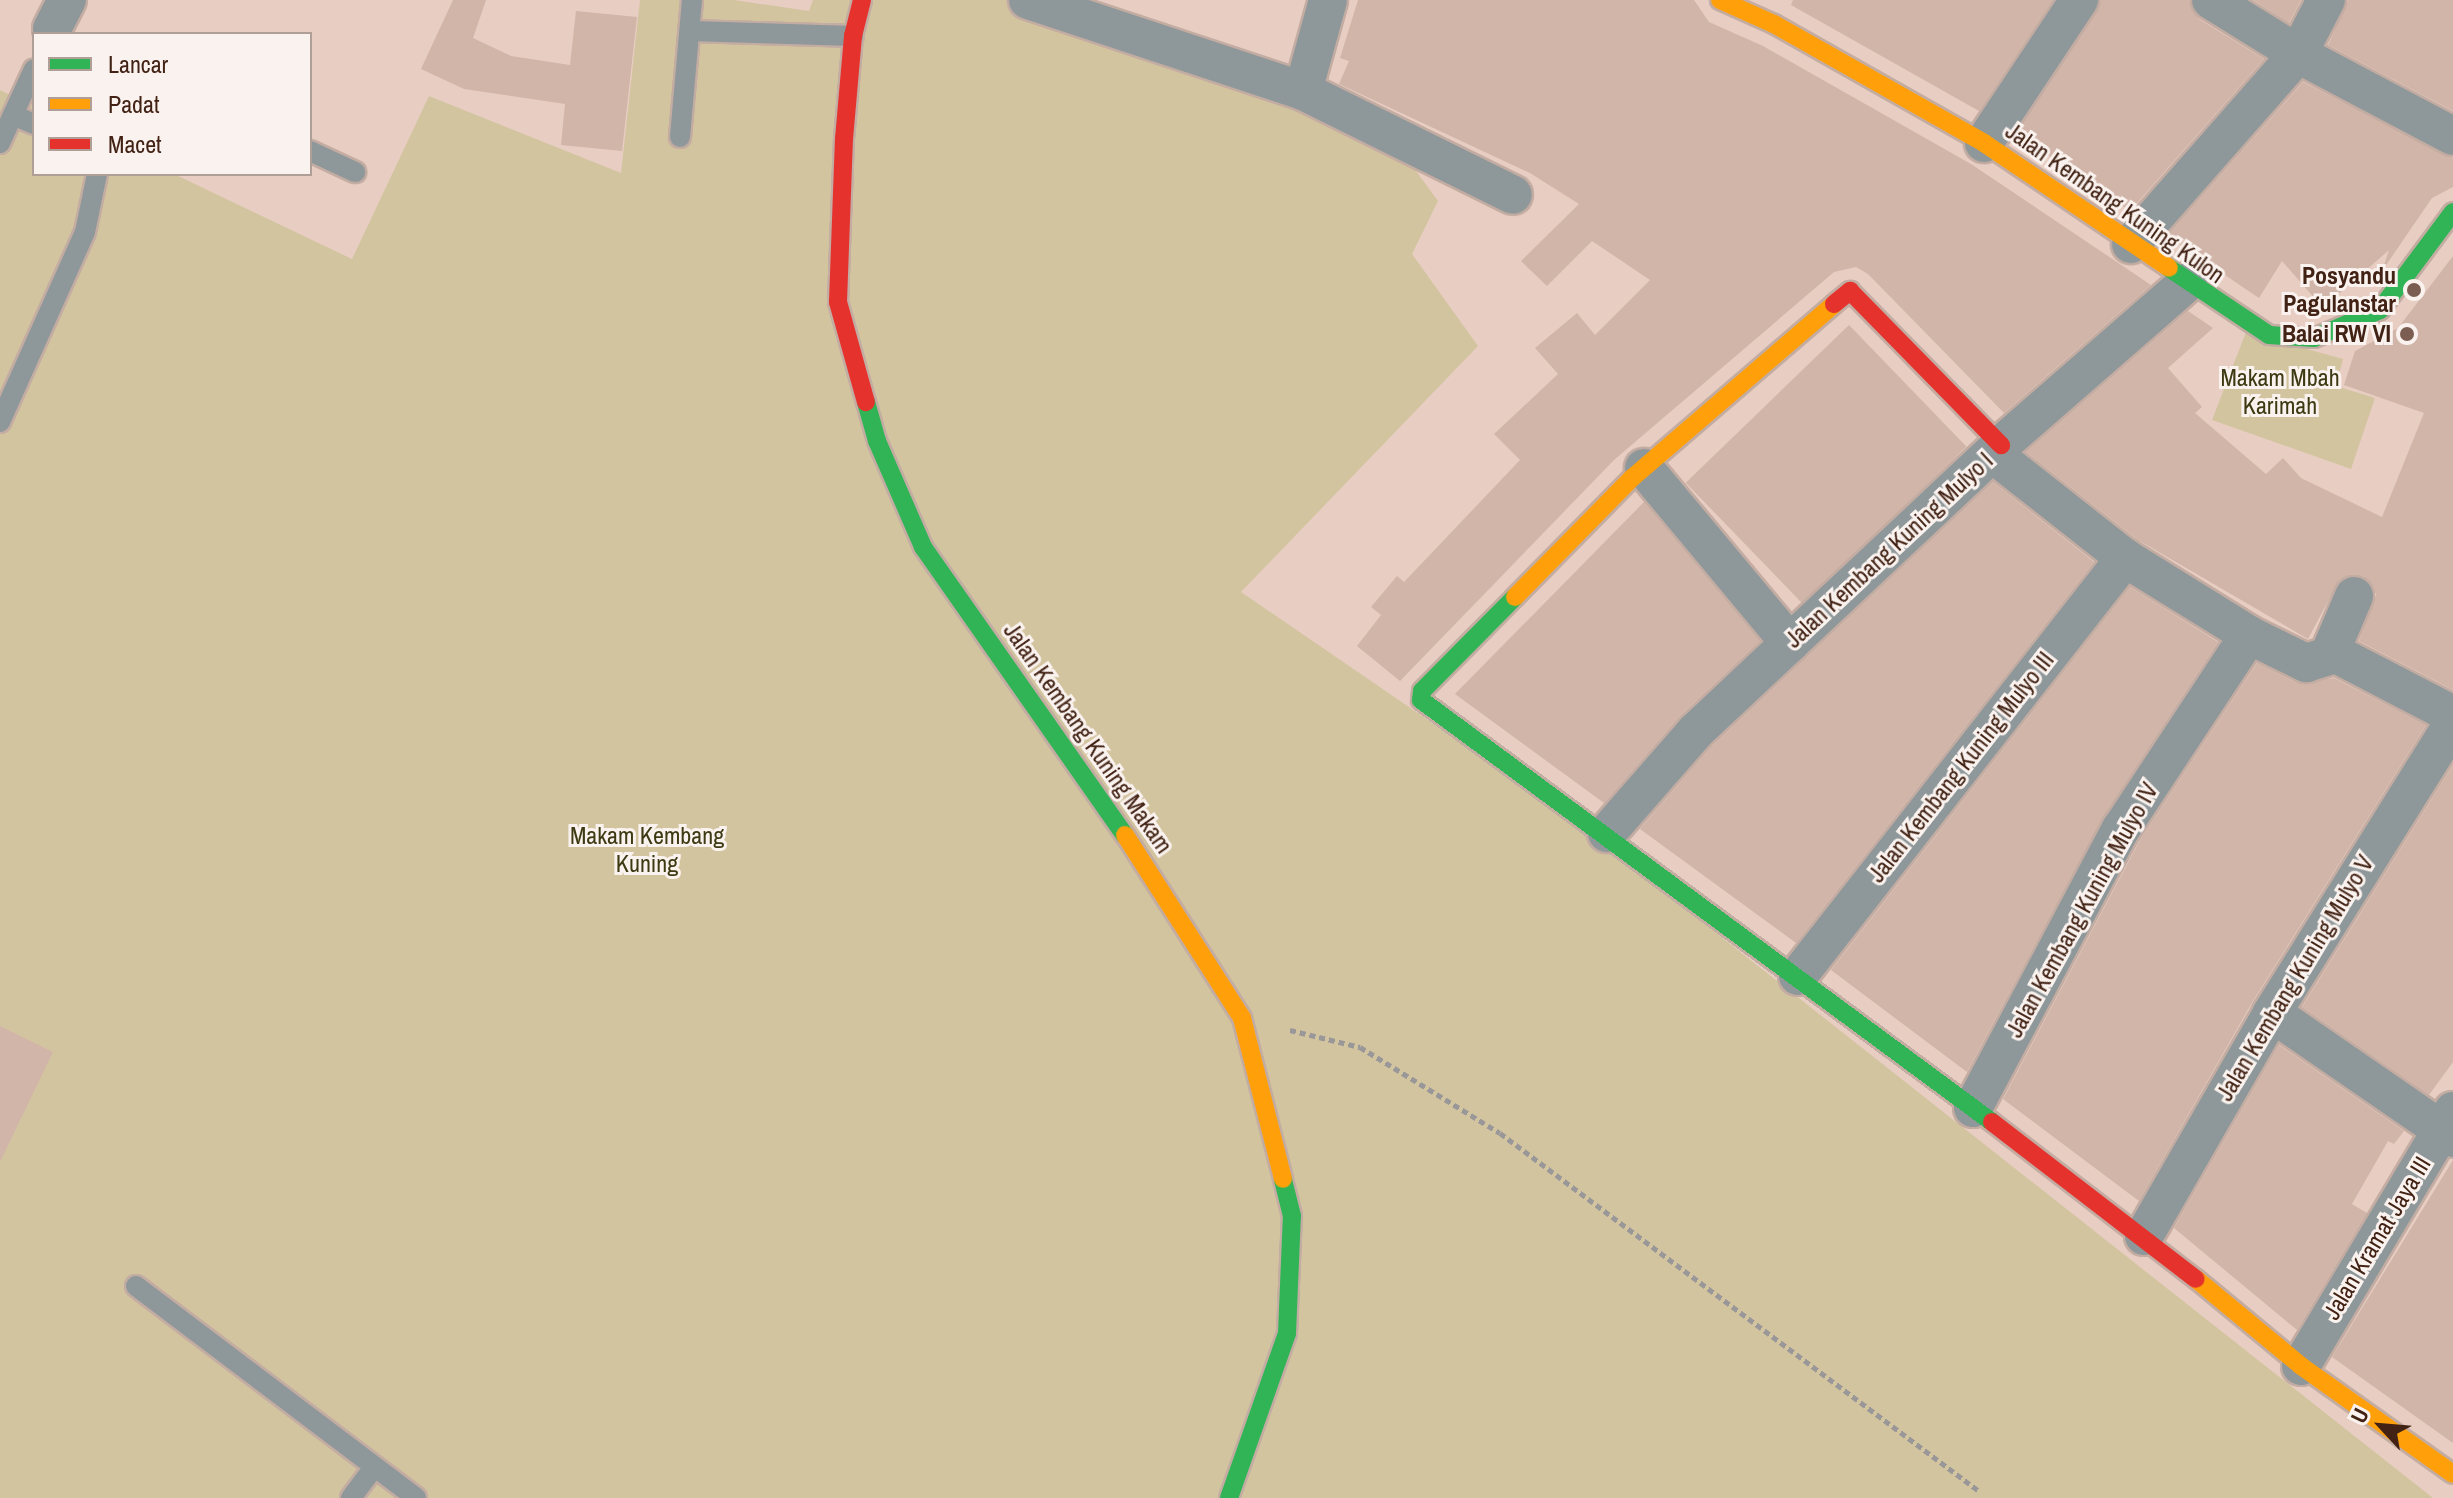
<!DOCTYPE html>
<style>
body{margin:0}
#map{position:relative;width:2453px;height:1498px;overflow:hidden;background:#e8cdc2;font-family:"Archivo Narrow",sans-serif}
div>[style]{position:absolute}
.green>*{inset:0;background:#d3c4a0}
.building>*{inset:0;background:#d2b5a9;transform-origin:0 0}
.path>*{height:5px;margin-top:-2.5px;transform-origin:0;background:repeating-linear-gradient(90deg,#999797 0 6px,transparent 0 10px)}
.roads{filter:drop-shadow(2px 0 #c3aca2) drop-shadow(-2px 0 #c3aca2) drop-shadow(0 2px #c3aca2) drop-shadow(0 -2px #c3aca2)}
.lane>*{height:20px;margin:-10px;padding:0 10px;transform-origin:10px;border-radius:10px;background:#8e9799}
.street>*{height:38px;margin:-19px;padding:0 19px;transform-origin:19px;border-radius:19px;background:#8e9799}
.fast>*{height:18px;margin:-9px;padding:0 9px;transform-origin:9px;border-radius:9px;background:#30b455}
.slow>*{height:18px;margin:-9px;padding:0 9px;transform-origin:9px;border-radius:9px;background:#ff9f0a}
.jam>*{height:18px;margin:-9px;padding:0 9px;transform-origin:9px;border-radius:9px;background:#e5322d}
.dots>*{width:22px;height:22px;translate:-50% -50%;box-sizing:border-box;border:4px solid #faf2ee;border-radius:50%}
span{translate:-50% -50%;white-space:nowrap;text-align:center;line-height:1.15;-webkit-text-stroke:6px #faf2ee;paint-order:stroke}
.street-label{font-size:24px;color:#412214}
.poi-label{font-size:24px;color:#412214;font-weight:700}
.right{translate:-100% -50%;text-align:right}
.park-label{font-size:24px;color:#3d3912}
.legend{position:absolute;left:32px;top:32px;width:280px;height:144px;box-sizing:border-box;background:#faf2ee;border:2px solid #b09f97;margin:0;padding:10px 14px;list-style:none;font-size:24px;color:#412214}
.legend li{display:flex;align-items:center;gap:16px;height:40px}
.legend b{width:40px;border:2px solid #b09f97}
.north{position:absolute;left:2341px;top:1386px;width:80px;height:80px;-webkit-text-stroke:6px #faf2ee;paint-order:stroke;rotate:296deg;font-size:22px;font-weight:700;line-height:32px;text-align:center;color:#412214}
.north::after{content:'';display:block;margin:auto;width:28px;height:36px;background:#412214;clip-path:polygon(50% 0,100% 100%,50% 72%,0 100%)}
</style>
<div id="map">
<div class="green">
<i style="clip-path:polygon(640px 0,734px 0,809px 11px,813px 0,1055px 0,1397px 145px,1438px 201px,1412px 254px,1478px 346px,1241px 592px,1568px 816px,2433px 1498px,0 1498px,0 90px,34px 106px,34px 174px,174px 174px,352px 259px,429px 96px,621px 173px)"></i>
<i style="clip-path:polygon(2246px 332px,2343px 359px,2336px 386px,2375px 398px,2351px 469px,2212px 420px)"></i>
</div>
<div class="building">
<i style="clip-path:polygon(453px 0,486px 0,473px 38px,511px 56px,570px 65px,576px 11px,637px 17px,622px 151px,561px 145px,565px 104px,464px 89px,421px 69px)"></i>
<i style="clip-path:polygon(1358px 0,1694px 0,1709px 22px,1763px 46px,1971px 164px,2151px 285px,2004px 413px,1868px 274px,1856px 267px,1834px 272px,1614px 460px,1400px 681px,1357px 646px,1381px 615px,1371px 607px,1397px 576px,1404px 582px,1520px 460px,1494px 434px,1558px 374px,1535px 348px,1577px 313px,1595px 335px,1650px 280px,1592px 241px,1547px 286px,1521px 261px,1579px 204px,1530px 173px,1339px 84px,1349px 61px,1340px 58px)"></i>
<i style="clip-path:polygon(1793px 0,2053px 0,1979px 111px,1791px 5px)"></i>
<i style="clip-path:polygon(2101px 0,2189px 0,2199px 19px,2264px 59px,2130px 211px,2016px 134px)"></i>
<i style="clip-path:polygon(2253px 0,2301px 0,2289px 23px)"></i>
<i style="clip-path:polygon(2348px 0,2453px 0,2453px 111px,2328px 45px)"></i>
<i style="clip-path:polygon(2303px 82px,2453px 158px,2453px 187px,2432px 198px,2382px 271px,2389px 250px,2323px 308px,2282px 261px,2259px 298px,2167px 236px)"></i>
<i style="clip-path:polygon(2453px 256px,2453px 690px,2359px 641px,2376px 594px,2363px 576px,2340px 579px,2308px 639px,2138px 540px,2026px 452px,2188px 311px,2213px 328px,2168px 368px,2202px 407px,2195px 413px,2266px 474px,2283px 458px,2301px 478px,2382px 517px,2424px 413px,2344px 385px,2355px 351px,2398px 328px)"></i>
<i style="left:1849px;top:325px;width:169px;height:227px;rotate:46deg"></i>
<i style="clip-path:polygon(1993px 482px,2094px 562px,1796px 943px,1640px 829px,1711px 747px)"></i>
<i style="clip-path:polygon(1644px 502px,1760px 641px,1680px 716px,1604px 803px,1455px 694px)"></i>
<i style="clip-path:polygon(2130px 587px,2218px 642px,2102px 819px,1967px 1072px,1831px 970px)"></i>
<i style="clip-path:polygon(2257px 663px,2297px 683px,2334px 678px,2426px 725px,2253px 1001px,2139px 1201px,2003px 1099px,2140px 840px)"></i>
<i style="clip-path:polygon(2453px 765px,2453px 1062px,2429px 1095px,2302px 1007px)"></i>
<i style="clip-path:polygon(0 1026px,53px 1052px,0 1162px)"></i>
<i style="clip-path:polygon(2279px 1045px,2404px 1131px,2394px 1144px,2388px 1141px,2352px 1204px,2367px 1213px,2297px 1330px,2174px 1228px)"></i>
<i style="clip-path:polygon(2453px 1160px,2453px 1443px,2332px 1357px)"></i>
</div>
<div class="path">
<i style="left:1290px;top:1030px;width:72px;rotate:13.7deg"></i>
<i style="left:1360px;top:1047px;width:164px;rotate:31.6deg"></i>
<i style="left:1500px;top:1133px;width:598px;rotate:36.77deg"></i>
</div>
<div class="roads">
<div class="lane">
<i style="left:691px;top:31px;width:162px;rotate:1.8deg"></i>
<i style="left:13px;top:115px;width:23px;rotate:23deg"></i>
<i style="left:680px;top:137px;width:138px;rotate:-85deg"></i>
<i style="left:0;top:143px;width:81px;rotate:-65.3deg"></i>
<i style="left:310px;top:151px;width:50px;rotate:25deg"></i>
<i style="left:0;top:422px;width:208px;rotate:-65.9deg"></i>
<i style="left:85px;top:232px;width:59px;rotate:-78.3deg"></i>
<i style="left:136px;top:1286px;width:351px;rotate:37.1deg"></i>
<i style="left:351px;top:1498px;width:39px;rotate:-53deg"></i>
</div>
<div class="street">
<i style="left:1028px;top:0;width:290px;rotate:18.3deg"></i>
<i style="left:1303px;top:91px;width:234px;rotate:26.3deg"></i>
<i style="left:2211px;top:0;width:102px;rotate:31.8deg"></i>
<i style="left:2298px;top:54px;width:175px;rotate:27.9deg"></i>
<i style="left:52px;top:29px;width:33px;rotate:-63deg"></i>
<i style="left:1303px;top:91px;width:94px;rotate:-74.6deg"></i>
<i style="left:1984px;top:143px;width:172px;rotate:-56.4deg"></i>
<i style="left:2131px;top:244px;width:253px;rotate:-48.7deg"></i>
<i style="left:2298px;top:54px;width:61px;rotate:-62.6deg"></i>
<i style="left:1993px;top:454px;width:168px;rotate:38.2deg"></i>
<i style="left:2125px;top:558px;width:146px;rotate:31.8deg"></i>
<i style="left:2249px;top:635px;width:64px;rotate:26.2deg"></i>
<i style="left:2306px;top:663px;width:31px;rotate:-17deg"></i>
<i style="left:2336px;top:654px;width:132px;rotate:27.5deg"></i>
<i style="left:1644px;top:468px;width:228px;rotate:50.2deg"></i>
<i style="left:2329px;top:655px;width:64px;rotate:-67deg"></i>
<i style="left:1607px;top:833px;width:134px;rotate:-48.9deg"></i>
<i style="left:1695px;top:732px;width:420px;rotate:-43.2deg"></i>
<i style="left:2001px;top:445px;width:248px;rotate:-41.1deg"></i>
<i style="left:1798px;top:976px;width:531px;rotate:-51.96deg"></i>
<i style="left:2272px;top:1013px;width:220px;rotate:34.6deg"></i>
<i style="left:1973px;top:1108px;width:316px;rotate:-62.1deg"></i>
<i style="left:2121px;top:829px;width:232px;rotate:-56.6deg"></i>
<i style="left:2144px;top:1236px;width:257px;rotate:-60.1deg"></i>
<i style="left:2272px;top:1013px;width:342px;rotate:-58deg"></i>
<i style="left:2301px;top:1366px;width:297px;rotate:-59.2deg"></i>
</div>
<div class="fast">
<i style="left:2169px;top:268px;width:120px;rotate:33.8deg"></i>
<i style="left:2269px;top:335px;width:45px;rotate:3.8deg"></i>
<i style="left:2314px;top:338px;width:72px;rotate:-23deg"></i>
<i style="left:2380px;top:310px;width:122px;rotate:-53.3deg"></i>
<i style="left:866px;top:402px;width:41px;rotate:74.2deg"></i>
<i style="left:877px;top:441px;width:116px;rotate:66.5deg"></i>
<i style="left:923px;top:547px;width:352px;rotate:55deg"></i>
<i style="left:1515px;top:597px;width:132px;rotate:134.7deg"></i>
<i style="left:1422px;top:691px;width:9px;rotate:96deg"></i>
<i style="left:1421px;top:700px;width:710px;rotate:36.47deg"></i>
<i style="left:1229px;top:1498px;width:175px;rotate:-70.6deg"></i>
<i style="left:1287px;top:1333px;width:117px;rotate:-87.6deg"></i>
<i style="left:1292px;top:1216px;width:38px;rotate:-104deg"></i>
</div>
<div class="slow">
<i style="left:1720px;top:0;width:59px;rotate:24deg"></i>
<i style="left:1774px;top:24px;width:241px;rotate:29.5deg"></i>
<i style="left:1984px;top:143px;width:223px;rotate:34deg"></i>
<i style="left:1515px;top:597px;width:167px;rotate:-45.5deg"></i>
<i style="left:1632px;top:478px;width:267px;rotate:-40.7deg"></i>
<i style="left:1125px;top:835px;width:217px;rotate:57.4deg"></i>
<i style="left:1242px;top:1018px;width:166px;rotate:75.7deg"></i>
<i style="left:2196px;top:1279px;width:136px;rotate:39.6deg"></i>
<i style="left:2301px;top:1366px;width:186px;rotate:35.4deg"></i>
</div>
<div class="jam">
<i style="left:862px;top:0;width:37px;rotate:104deg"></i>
<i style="left:853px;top:36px;width:102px;rotate:95deg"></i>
<i style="left:844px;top:138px;width:164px;rotate:92.1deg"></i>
<i style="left:838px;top:302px;width:104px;rotate:74.4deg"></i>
<i style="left:1834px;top:304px;width:21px;rotate:-39deg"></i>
<i style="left:1850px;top:291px;width:216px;rotate:45.6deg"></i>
<i style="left:1992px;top:1122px;width:257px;rotate:37.6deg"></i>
</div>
</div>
<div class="dots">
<i style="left:2414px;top:290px;background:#7b5e51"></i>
<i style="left:2407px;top:334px;background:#7b5e51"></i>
</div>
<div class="street-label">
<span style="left:2115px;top:203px;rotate:35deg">Jalan Kembang Kuning Kulon</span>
<span style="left:1889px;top:550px;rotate:-43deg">Jalan Kembang Kuning Mulyo I</span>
<span style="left:1088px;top:738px;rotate:55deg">Jalan Kembang Kuning Makam</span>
<span style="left:1961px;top:767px;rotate:-52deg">Jalan Kembang Kuning Mulyo III</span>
<span style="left:2082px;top:910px;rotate:-61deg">Jalan Kembang Kuning Mulyo IV</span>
<span style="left:2295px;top:978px;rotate:-59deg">Jalan Kembang Kuning Mulyo V</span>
<span style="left:2377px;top:1238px;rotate:-59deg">Jalan Kramat Jaya III</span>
</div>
<div class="poi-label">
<span class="right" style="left:2396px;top:290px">Posyandu<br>Pagulanstar</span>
<span class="right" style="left:2391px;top:334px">Balai RW VI</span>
</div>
<div class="park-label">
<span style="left:2280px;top:392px">Makam Mbah<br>Karimah</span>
<span style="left:647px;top:850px">Makam Kembang<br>Kuning</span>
</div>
<ul class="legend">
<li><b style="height:10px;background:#30b455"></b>Lancar</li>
<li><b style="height:10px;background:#ff9f0a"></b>Padat</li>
<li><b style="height:10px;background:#e5322d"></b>Macet</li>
</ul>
<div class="north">U</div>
</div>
